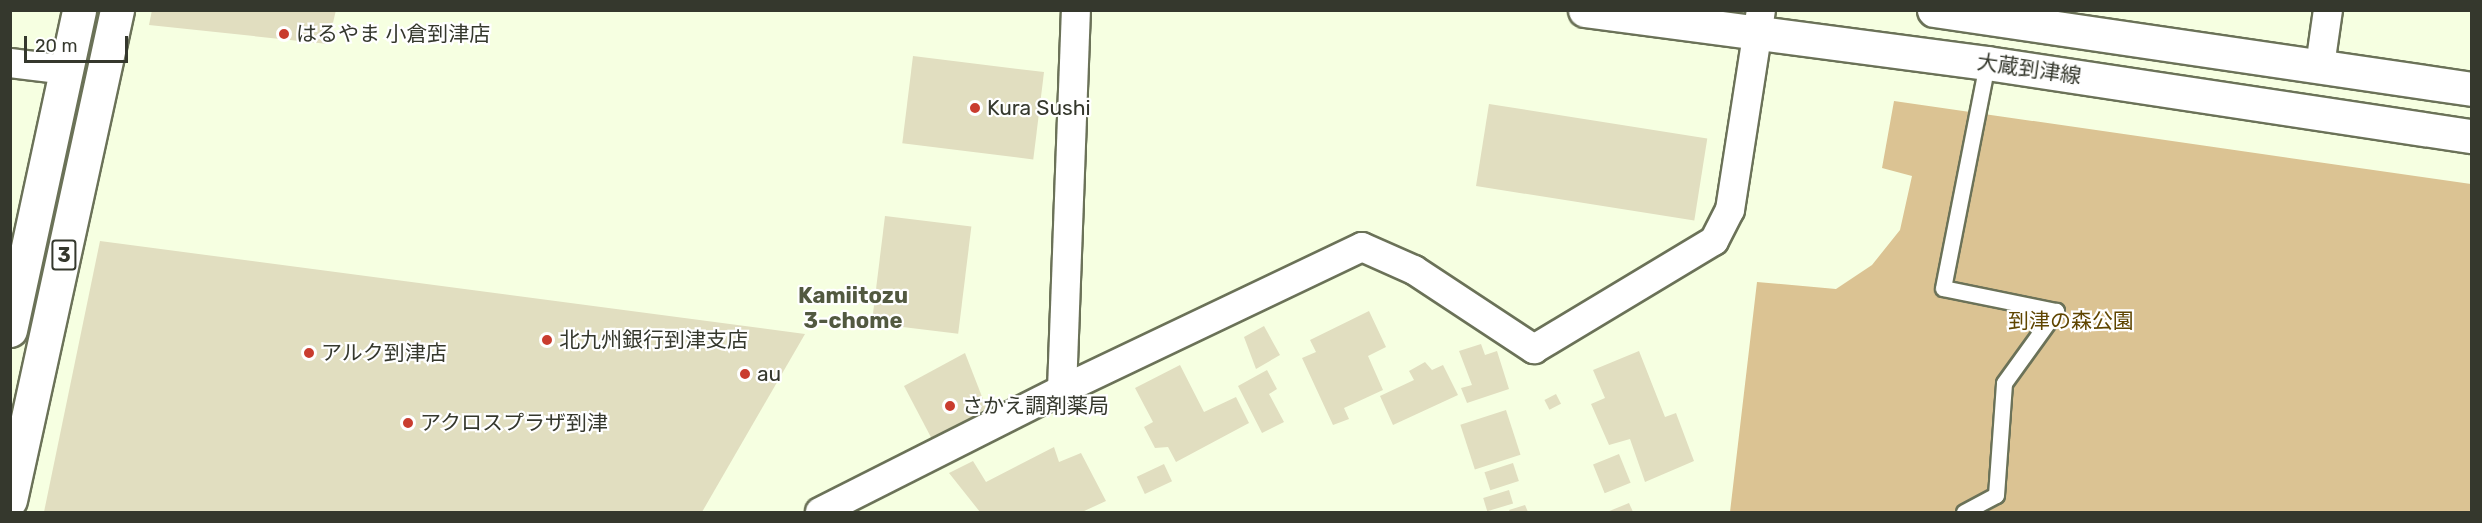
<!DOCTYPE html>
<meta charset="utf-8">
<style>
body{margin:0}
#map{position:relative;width:2482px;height:523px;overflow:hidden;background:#f6ffe1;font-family:Rubik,"Noto Sans JP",sans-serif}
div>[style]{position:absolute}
.green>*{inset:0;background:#dbc393}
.building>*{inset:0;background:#e1dec0;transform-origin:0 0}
.roads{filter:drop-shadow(2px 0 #6b7258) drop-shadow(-2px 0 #6b7258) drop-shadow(0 2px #6b7258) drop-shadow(0 -2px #6b7258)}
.lane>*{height:15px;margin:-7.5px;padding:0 7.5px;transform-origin:7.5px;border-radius:7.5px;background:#fff}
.street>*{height:28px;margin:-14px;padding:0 14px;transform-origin:14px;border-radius:14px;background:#fff}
.secondary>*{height:33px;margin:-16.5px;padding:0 16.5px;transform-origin:16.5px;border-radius:16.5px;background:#fff}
.highway>*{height:33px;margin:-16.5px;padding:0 16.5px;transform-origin:16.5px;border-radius:16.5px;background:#fff}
.dots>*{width:16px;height:16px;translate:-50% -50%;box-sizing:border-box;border:3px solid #fff;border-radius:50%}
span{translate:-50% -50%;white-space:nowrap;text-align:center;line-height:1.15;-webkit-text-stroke:4.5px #fff;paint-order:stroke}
.shield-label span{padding:2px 4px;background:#fff;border:2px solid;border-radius:4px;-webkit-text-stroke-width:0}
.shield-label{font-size:20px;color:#35382d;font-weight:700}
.poi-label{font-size:21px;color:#35382d}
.left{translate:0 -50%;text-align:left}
.street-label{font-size:21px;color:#35382d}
.park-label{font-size:21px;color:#5f4500}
.neighbourhood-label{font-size:22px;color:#525940;font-weight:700}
.frame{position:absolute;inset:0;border:12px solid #35382d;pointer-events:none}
.scale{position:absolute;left:24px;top:36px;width:104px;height:27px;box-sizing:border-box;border:3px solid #35382d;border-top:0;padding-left:8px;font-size:18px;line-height:21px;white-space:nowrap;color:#35382d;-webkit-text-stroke:4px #fff;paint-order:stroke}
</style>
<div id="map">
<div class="green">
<i style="clip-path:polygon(1894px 101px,2471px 184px,2471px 512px,1730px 512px,1757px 282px,1836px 289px,1872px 265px,1900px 230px,1912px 176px,1882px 168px)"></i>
</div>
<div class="building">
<i style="clip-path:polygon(152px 10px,336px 10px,328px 44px,149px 25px)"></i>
<i style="left:913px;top:56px;width:132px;height:88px;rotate:7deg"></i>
<i style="left:1489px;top:104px;width:221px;height:83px;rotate:9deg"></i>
<i style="left:885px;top:216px;width:87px;height:108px;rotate:7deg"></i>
<i style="clip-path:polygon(100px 241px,805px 334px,702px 512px,44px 512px)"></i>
<i style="clip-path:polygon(1369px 311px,1386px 347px,1368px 356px,1383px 390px,1344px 408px,1349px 419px,1333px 425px,1302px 358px,1316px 352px,1310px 340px)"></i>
<i style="clip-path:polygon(1264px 326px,1280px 355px,1256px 369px,1244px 337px)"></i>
<i style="clip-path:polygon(1481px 344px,1485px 355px,1497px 351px,1509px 389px,1467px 403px,1461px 388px,1472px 385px,1459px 351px)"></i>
<i style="clip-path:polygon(1639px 351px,1665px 417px,1676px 413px,1694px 461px,1645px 482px,1630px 439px,1609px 445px,1591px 404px,1605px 398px,1593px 370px)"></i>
<i style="clip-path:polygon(965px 353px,993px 425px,934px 443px,904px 386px)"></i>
<i style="clip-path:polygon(1425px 362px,1432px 370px,1443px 365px,1458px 395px,1393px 425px,1380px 396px,1414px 380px,1409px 371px)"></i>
<i style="clip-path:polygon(1180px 365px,1204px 412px,1236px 397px,1249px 423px,1176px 462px,1168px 447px,1155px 448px,1144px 427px,1153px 422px,1135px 388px)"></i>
<i style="clip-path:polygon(1267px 370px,1277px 389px,1269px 394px,1284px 422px,1262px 433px,1238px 386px)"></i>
<i style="left:1556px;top:394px;width:11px;height:13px;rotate:63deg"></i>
<i style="left:1506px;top:410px;width:47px;height:48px;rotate:72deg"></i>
<i style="clip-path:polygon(1054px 447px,1059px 462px,1081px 453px,1106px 501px,1082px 512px,980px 512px,949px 473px,973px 461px,986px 482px)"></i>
<i style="left:1619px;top:454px;width:31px;height:28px;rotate:68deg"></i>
<i style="left:1513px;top:463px;width:19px;height:30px;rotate:72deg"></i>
<i style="left:1164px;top:464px;width:19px;height:30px;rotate:65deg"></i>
<i style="left:1509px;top:490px;width:14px;height:27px;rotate:73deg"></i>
<i style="clip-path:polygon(1629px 503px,1633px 512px,1607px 512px)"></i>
<i style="clip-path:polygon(1525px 505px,1528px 512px,1510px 512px,1509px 510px)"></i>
</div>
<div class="roads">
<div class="lane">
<i style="left:1964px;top:512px;width:36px;rotate:-28deg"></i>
<i style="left:1996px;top:495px;width:112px;rotate:-85.9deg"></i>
<i style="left:2004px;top:383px;width:89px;rotate:-54.2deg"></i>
<i style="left:2056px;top:311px;width:115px;rotate:-168.5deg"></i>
<i style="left:1943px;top:288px;width:229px;rotate:-78.9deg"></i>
</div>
<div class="street">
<i style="left:10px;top:63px;width:56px;rotate:7.1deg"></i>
<i style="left:2320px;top:66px;width:57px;rotate:-81.9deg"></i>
<i style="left:1062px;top:390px;width:380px;rotate:-87.9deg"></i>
<i style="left:820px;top:512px;width:271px;rotate:-26.8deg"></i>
<i style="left:1062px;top:390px;width:332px;rotate:-25.5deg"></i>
<i style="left:1362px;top:247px;width:57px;rotate:23.9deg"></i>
<i style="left:1414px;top:270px;width:144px;rotate:33.4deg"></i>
<i style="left:1534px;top:349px;width:210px;rotate:-31deg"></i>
<i style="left:1714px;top:241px;width:35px;rotate:-63deg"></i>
<i style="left:1730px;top:210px;width:202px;rotate:-81.2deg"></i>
</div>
<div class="secondary">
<i style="left:1585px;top:10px;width:405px;rotate:7.5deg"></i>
<i style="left:1987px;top:63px;width:490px;rotate:8.6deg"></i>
<i style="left:1934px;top:10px;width:544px;rotate:8.35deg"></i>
</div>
<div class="highway">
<i style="left:10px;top:330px;width:327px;rotate:-77.8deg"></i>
<i style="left:10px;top:500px;width:502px;rotate:-77.68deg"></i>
</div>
</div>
<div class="dots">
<i style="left:284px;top:34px;background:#c93c2e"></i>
<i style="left:975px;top:108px;background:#c93c2e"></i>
<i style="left:547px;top:340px;background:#c93c2e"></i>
<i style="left:309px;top:353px;background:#c93c2e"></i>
<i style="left:745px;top:374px;background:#c93c2e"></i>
<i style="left:950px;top:406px;background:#c93c2e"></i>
<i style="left:408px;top:423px;background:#c93c2e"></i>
</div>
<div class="shield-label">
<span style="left:64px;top:255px">3</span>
</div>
<div class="poi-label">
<span class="left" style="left:296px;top:34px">はるやま 小倉到津店</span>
<span class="left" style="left:987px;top:108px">Kura Sushi</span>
<span class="left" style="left:559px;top:340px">北九州銀行到津支店</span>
<span class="left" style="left:321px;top:353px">アルク到津店</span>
<span class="left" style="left:757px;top:374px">au</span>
<span class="left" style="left:962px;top:406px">さかえ調剤薬局</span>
<span class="left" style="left:420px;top:423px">アクロスプラザ到津</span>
</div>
<div class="street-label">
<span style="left:2029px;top:69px;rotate:8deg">大蔵到津線</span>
</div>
<div class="park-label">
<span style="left:2071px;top:321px">到津の森公園</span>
</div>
<div class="neighbourhood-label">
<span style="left:853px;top:308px">Kamiitozu<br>3-chome</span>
</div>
<div class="frame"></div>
<div class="scale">20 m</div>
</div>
